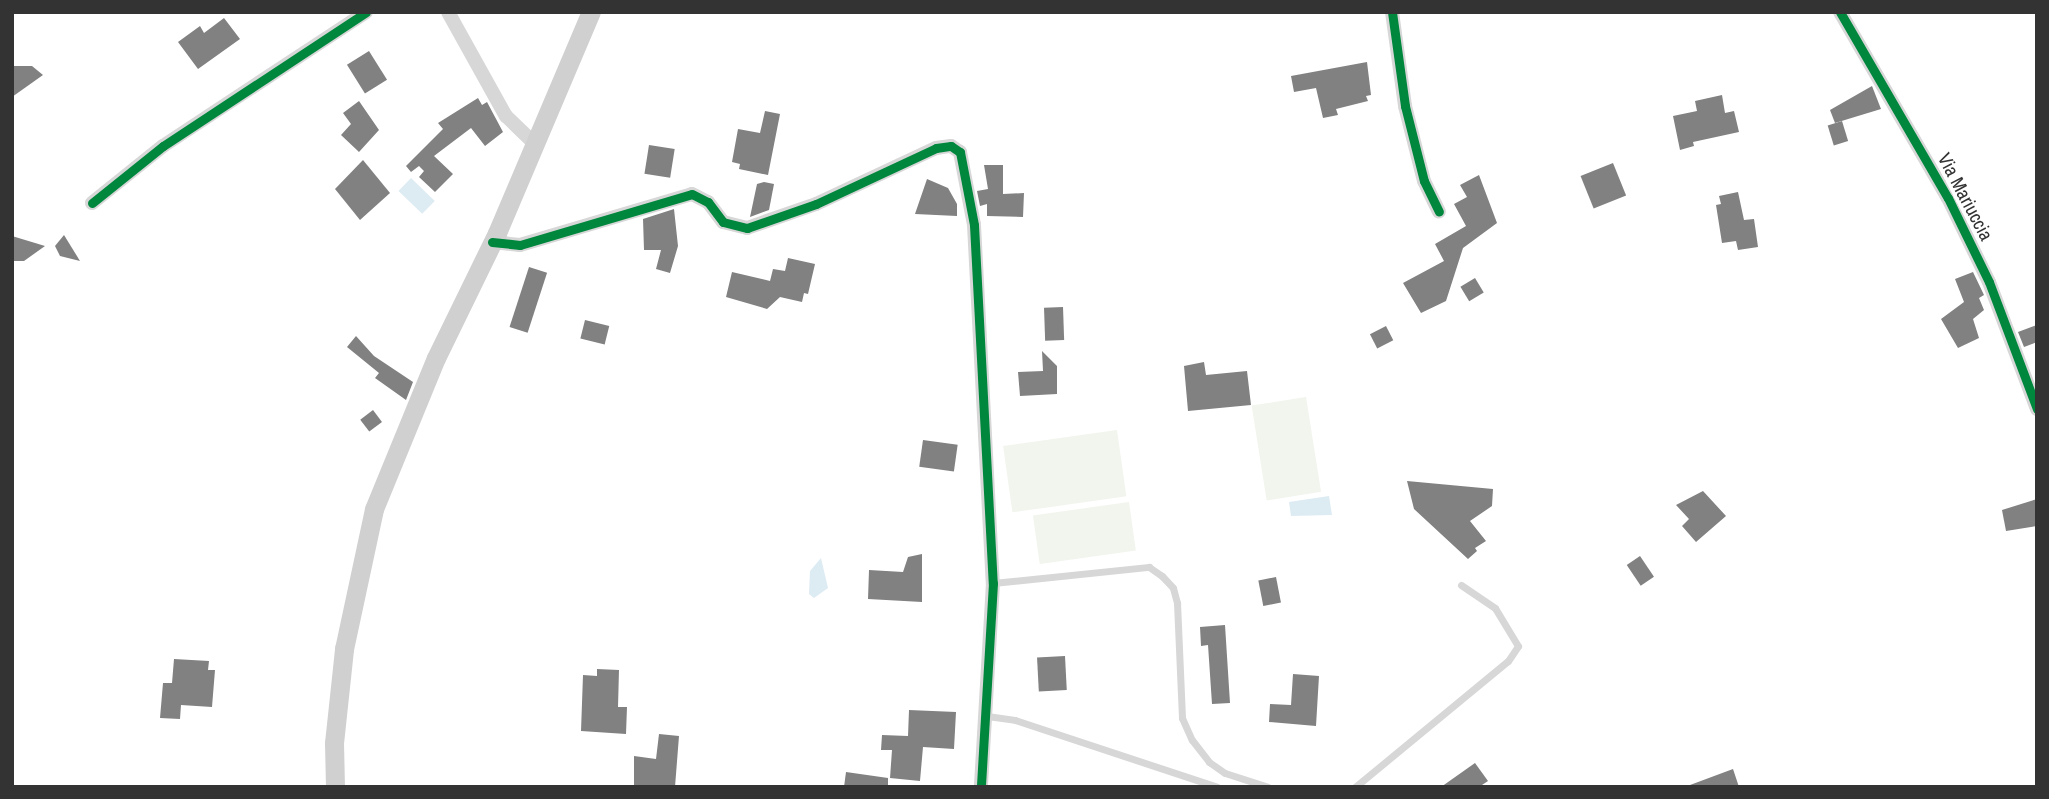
<!DOCTYPE html>
<style>
body{margin:0}
#map{position:relative;width:2049px;height:799px;overflow:hidden;background:#fff;font-family:"Archivo Narrow",sans-serif}
div>[style]{position:absolute}
.green>*{inset:0;background:#f1f5ed;transform-origin:0 0}
.water>*{inset:0;background:#ddebf3;transform-origin:0 0}
.building>*{inset:0;background:#818181;transform-origin:0 0}
.lane>*{height:7px;margin:-3.5px;padding:0 3.5px;transform-origin:3.5px;border-radius:3.5px;background:#d7d7d7}
.street>*{height:14px;margin:-7px;padding:0 7px;transform-origin:7px;border-radius:7px;background:#d7d7d7}
.secondary>*{height:19px;margin:-9.5px;padding:0 9.5px;transform-origin:9.5px;border-radius:9.5px;background:#d0d0d0}
.cycleway>*{height:9px;margin:-4.5px;padding:0 4.5px;transform-origin:4.5px;border-radius:4.5px;background:#00873e}
span{translate:-50% -50%;white-space:nowrap;text-align:center;line-height:1.15;-webkit-text-stroke:7px #fff;paint-order:stroke}
.street-label{font-size:19px;color:#333}
.frame{position:absolute;inset:0;border:14px solid #333;pointer-events:none}
</style>
<div id="map">
<div class="green">
<i style="left:1306px;top:397px;width:96px;height:55px;rotate:81deg"></i>
<i style="left:1117px;top:430px;width:67px;height:115px;rotate:82deg"></i>
<i style="left:1129px;top:502px;width:49px;height:97px;rotate:82deg"></i>
</div>
<div class="water">
<i style="left:411px;top:178px;width:33px;height:18px;rotate:44deg"></i>
<i style="clip-path:polygon(1329px 496px,1332px 515px,1291px 516px,1289px 502px)"></i>
<i style="clip-path:polygon(821px 558px,828px 588px,814px 598px,809px 594px,810px 571px)"></i>
</div>
<div class="building">
<i style="clip-path:polygon(224px 18px,240px 39px,198px 69px,178px 42px,200px 26px,204px 33px)"></i>
<i style="left:369px;top:51px;width:34px;height:26px;rotate:58deg"></i>
<i style="clip-path:polygon(1367px 62px,1371px 95px,1366px 96px,1368px 101px,1336px 109px,1338px 115px,1323px 118px,1316px 88px,1294px 92px,1291px 76px)"></i>
<i style="clip-path:polygon(12px 66px,32px 66px,43px 75px,12px 97px)"></i>
<i style="clip-path:polygon(1872px 86px,1881px 109px,1835px 123px,1830px 110px)"></i>
<i style="clip-path:polygon(1722px 95px,1725px 113px,1734px 111px,1739px 132px,1693px 142px,1694px 146px,1680px 150px,1673px 116px,1697px 111px,1695px 101px)"></i>
<i style="clip-path:polygon(478px 98px,482px 105px,487px 102px,503px 132px,485px 146px,471px 128px,434px 156px,453px 174px,435px 192px,419px 177px,424px 171px,419px 166px,411px 172px,406px 166px,443px 129px,438px 123px)"></i>
<i style="clip-path:polygon(359px 101px,379px 130px,359px 152px,341px 135px,351px 124px,343px 113px)"></i>
<i style="clip-path:polygon(765px 111px,780px 114px,768px 175px,739px 169px,740px 164px,732px 162px,738px 129px,760px 133px)"></i>
<i style="left:1842px;top:121px;width:21px;height:15px;rotate:73deg"></i>
<i style="left:649px;top:145px;width:26px;height:29px;rotate:9deg"></i>
<i style="clip-path:polygon(363px 160px,390px 193px,360px 220px,335px 189px)"></i>
<i style="left:1613px;top:163px;width:35px;height:35px;rotate:68deg"></i>
<i style="clip-path:polygon(984px 165px,1003px 165px,1003px 194px,1024px 193px,1023px 217px,987px 216px,987px 204px,980px 206px,977px 191px,988px 189px)"></i>
<i style="clip-path:polygon(1479px 175px,1497px 223px,1463px 248px,1446px 301px,1421px 313px,1403px 283px,1444px 261px,1435px 244px,1466px 226px,1454px 204px,1467px 197px,1460px 185px)"></i>
<i style="clip-path:polygon(927px 179px,948px 188px,957px 204px,957px 216px,915px 214px)"></i>
<i style="clip-path:polygon(764px 182px,774px 184px,769px 210px,750px 217px,757px 184px)"></i>
<i style="clip-path:polygon(1738px 192px,1744px 220px,1754px 219px,1758px 247px,1738px 250px,1736px 241px,1722px 243px,1716px 205px,1721px 204px,1719px 196px)"></i>
<i style="clip-path:polygon(674px 209px,678px 246px,670px 273px,656px 269px,661px 250px,644px 250px,643px 219px)"></i>
<i style="clip-path:polygon(64px 235px,80px 261px,60px 256px,55px 246px)"></i>
<i style="clip-path:polygon(12px 236px,45px 246px,24px 261px,12px 261px)"></i>
<i style="clip-path:polygon(788px 258px,815px 264px,808px 294px,804px 293px,802px 302px,780px 297px,767px 309px,726px 297px,732px 272px,770px 281px,773px 269px,785px 271px)"></i>
<i style="left:529px;top:267px;width:19px;height:63px;rotate:18deg"></i>
<i style="clip-path:polygon(1973px 272px,1984px 295px,1979px 298px,1984px 310px,1973px 319px,1979px 338px,1958px 348px,1941px 319px,1964px 302px,1955px 279px)"></i>
<i style="left:1475px;top:278px;width:17px;height:17px;rotate:59deg"></i>
<i style="left:1063px;top:307px;width:33px;height:19px;rotate:88deg"></i>
<i style="left:585px;top:320px;width:25px;height:19px;rotate:14deg"></i>
<i style="clip-path:polygon(2037px 325px,2037px 342px,2024px 347px,2018px 332px)"></i>
<i style="left:1386px;top:326px;width:16px;height:18px;rotate:63deg"></i>
<i style="clip-path:polygon(356px 336px,374px 356px,413px 382px,406px 400px,375px 378px,379px 373px,347px 347px)"></i>
<i style="clip-path:polygon(1042px 351px,1057px 366px,1057px 394px,1020px 396px,1018px 372px,1043px 371px)"></i>
<i style="clip-path:polygon(1204px 362px,1206px 375px,1247px 371px,1251px 405px,1188px 411px,1184px 366px)"></i>
<i style="left:373px;top:410px;width:15px;height:16px;rotate:53deg"></i>
<i style="left:923px;top:440px;width:35px;height:27px;rotate:8deg"></i>
<i style="clip-path:polygon(1407px 481px,1493px 489px,1492px 506px,1470px 521px,1486px 541px,1475px 548px,1477px 551px,1468px 559px,1414px 509px)"></i>
<i style="clip-path:polygon(1703px 491px,1726px 516px,1696px 542px,1682px 526px,1689px 519px,1676px 505px)"></i>
<i style="clip-path:polygon(2037px 499px,2037px 526px,2006px 531px,2002px 510px)"></i>
<i style="clip-path:polygon(922px 554px,922px 602px,868px 599px,869px 570px,903px 572px,908px 557px)"></i>
<i style="left:1640px;top:556px;width:25px;height:16px;rotate:56deg"></i>
<i style="left:1276px;top:577px;width:26px;height:18px;rotate:79deg"></i>
<i style="clip-path:polygon(1225px 625px,1230px 703px,1212px 704px,1208px 645px,1201px 646px,1200px 627px)"></i>
<i style="left:1065px;top:656px;width:34px;height:28px;rotate:87deg"></i>
<i style="clip-path:polygon(174px 659px,209px 661px,208px 670px,215px 670px,212px 707px,181px 705px,180px 719px,160px 718px,163px 683px,172px 683px)"></i>
<i style="clip-path:polygon(597px 669px,619px 670px,618px 707px,627px 707px,626px 734px,581px 731px,583px 675px,597px 676px)"></i>
<i style="clip-path:polygon(1293px 674px,1319px 676px,1316px 726px,1269px 722px,1270px 704px,1291px 705px)"></i>
<i style="clip-path:polygon(909px 710px,956px 712px,954px 749px,923px 747px,920px 781px,890px 778px,892px 750px,881px 750px,882px 735px,908px 736px)"></i>
<i style="clip-path:polygon(659px 734px,679px 736px,675px 787px,634px 787px,634px 756px,656px 759px)"></i>
<i style="clip-path:polygon(1475px 763px,1488px 781px,1479px 787px,1441px 787px)"></i>
<i style="clip-path:polygon(1733px 769px,1739px 787px,1690px 787px,1690px 785px)"></i>
<i style="clip-path:polygon(846px 772px,888px 778px,888px 787px,844px 787px)"></i>
</div>
<div class="lane">
<i style="left:993px;top:583px;width:157px;rotate:-5.9deg"></i>
<i style="left:1149px;top:567px;width:16px;rotate:35deg"></i>
<i style="left:1162px;top:576px;width:16px;rotate:47deg"></i>
<i style="left:1173px;top:588px;width:16px;rotate:75deg"></i>
<i style="left:1177px;top:603px;width:115px;rotate:87.5deg"></i>
<i style="left:1182px;top:718px;width:24px;rotate:66deg"></i>
<i style="left:1192px;top:740px;width:28px;rotate:52deg"></i>
<i style="left:1209px;top:762px;width:19px;rotate:35deg"></i>
<i style="left:1225px;top:773px;width:45px;rotate:18deg"></i>
<i style="left:987px;top:716px;width:28px;rotate:8deg"></i>
<i style="left:1015px;top:720px;width:213px;rotate:18.3deg"></i>
<i style="left:1355px;top:787px;width:198px;rotate:-39.5deg"></i>
<i style="left:1508px;top:661px;width:18px;rotate:-56deg"></i>
<i style="left:1518px;top:646px;width:44px;rotate:-121.2deg"></i>
<i style="left:1495px;top:608px;width:41px;rotate:-145.9deg"></i>
</div>
<div class="street">
<i style="left:448px;top:12px;width:119px;rotate:60.9deg"></i>
<i style="left:506px;top:116px;width:39px;rotate:44deg"></i>
<i style="left:1392px;top:12px;width:95px;rotate:82.1deg"></i>
<i style="left:1405px;top:106px;width:77px;rotate:75.8deg"></i>
<i style="left:1424px;top:181px;width:34px;rotate:64deg"></i>
<i style="left:1840px;top:12px;width:215px;rotate:59.9deg"></i>
<i style="left:1948px;top:198px;width:93px;rotate:64deg"></i>
<i style="left:1989px;top:282px;width:136px;rotate:69.3deg"></i>
<i style="left:92px;top:203px;width:91px;rotate:-38.8deg"></i>
<i style="left:163px;top:146px;width:243px;rotate:-33.4deg"></i>
<i style="left:492px;top:242px;width:28px;rotate:6deg"></i>
<i style="left:520px;top:245px;width:179px;rotate:-16.5deg"></i>
<i style="left:692px;top:194px;width:18px;rotate:27deg"></i>
<i style="left:708px;top:202px;width:25px;rotate:53deg"></i>
<i style="left:723px;top:222px;width:25px;rotate:14deg"></i>
<i style="left:747px;top:228px;width:73px;rotate:-19.2deg"></i>
<i style="left:816px;top:204px;width:132px;rotate:-25deg"></i>
<i style="left:936px;top:148px;width:15px;rotate:-8deg"></i>
<i style="left:951px;top:146px;width:11px;rotate:34deg"></i>
<i style="left:960px;top:152px;width:74px;rotate:79.1deg"></i>
<i style="left:974px;top:225px;width:359px;rotate:87deg"></i>
<i style="left:993px;top:583px;width:204px;rotate:93.4deg"></i>
</div>
<div class="secondary">
<i style="left:335px;top:787px;width:44px;rotate:-91.3deg"></i>
<i style="left:334px;top:743px;width:95px;rotate:-83.9deg"></i>
<i style="left:344px;top:649px;width:143px;rotate:-77.9deg"></i>
<i style="left:374px;top:509px;width:163px;rotate:-67.7deg"></i>
<i style="left:436px;top:358px;width:139px;rotate:-64deg"></i>
<i style="left:497px;top:233px;width:240px;rotate:-67deg"></i>
</div>
<div class="cycleway">
<i style="left:1392px;top:12px;width:95px;rotate:82.1deg"></i>
<i style="left:1405px;top:106px;width:77px;rotate:75.8deg"></i>
<i style="left:1424px;top:181px;width:34px;rotate:64deg"></i>
<i style="left:1840px;top:12px;width:215px;rotate:59.9deg"></i>
<i style="left:1948px;top:198px;width:93px;rotate:64deg"></i>
<i style="left:1989px;top:282px;width:136px;rotate:69.3deg"></i>
<i style="left:92px;top:203px;width:91px;rotate:-38.8deg"></i>
<i style="left:163px;top:146px;width:243px;rotate:-33.4deg"></i>
<i style="left:492px;top:242px;width:28px;rotate:6deg"></i>
<i style="left:520px;top:245px;width:179px;rotate:-16.5deg"></i>
<i style="left:692px;top:194px;width:18px;rotate:27deg"></i>
<i style="left:708px;top:202px;width:25px;rotate:53deg"></i>
<i style="left:723px;top:222px;width:25px;rotate:14deg"></i>
<i style="left:747px;top:228px;width:73px;rotate:-19.2deg"></i>
<i style="left:816px;top:204px;width:132px;rotate:-25deg"></i>
<i style="left:936px;top:148px;width:15px;rotate:-8deg"></i>
<i style="left:951px;top:146px;width:11px;rotate:34deg"></i>
<i style="left:960px;top:152px;width:74px;rotate:79.1deg"></i>
<i style="left:974px;top:225px;width:359px;rotate:87deg"></i>
<i style="left:993px;top:583px;width:204px;rotate:93.4deg"></i>
</div>
<div class="street-label">
<span style="left:1965px;top:197px;rotate:62deg">Via Mariuccia</span>
</div>
<div class="frame"></div>
</div>
